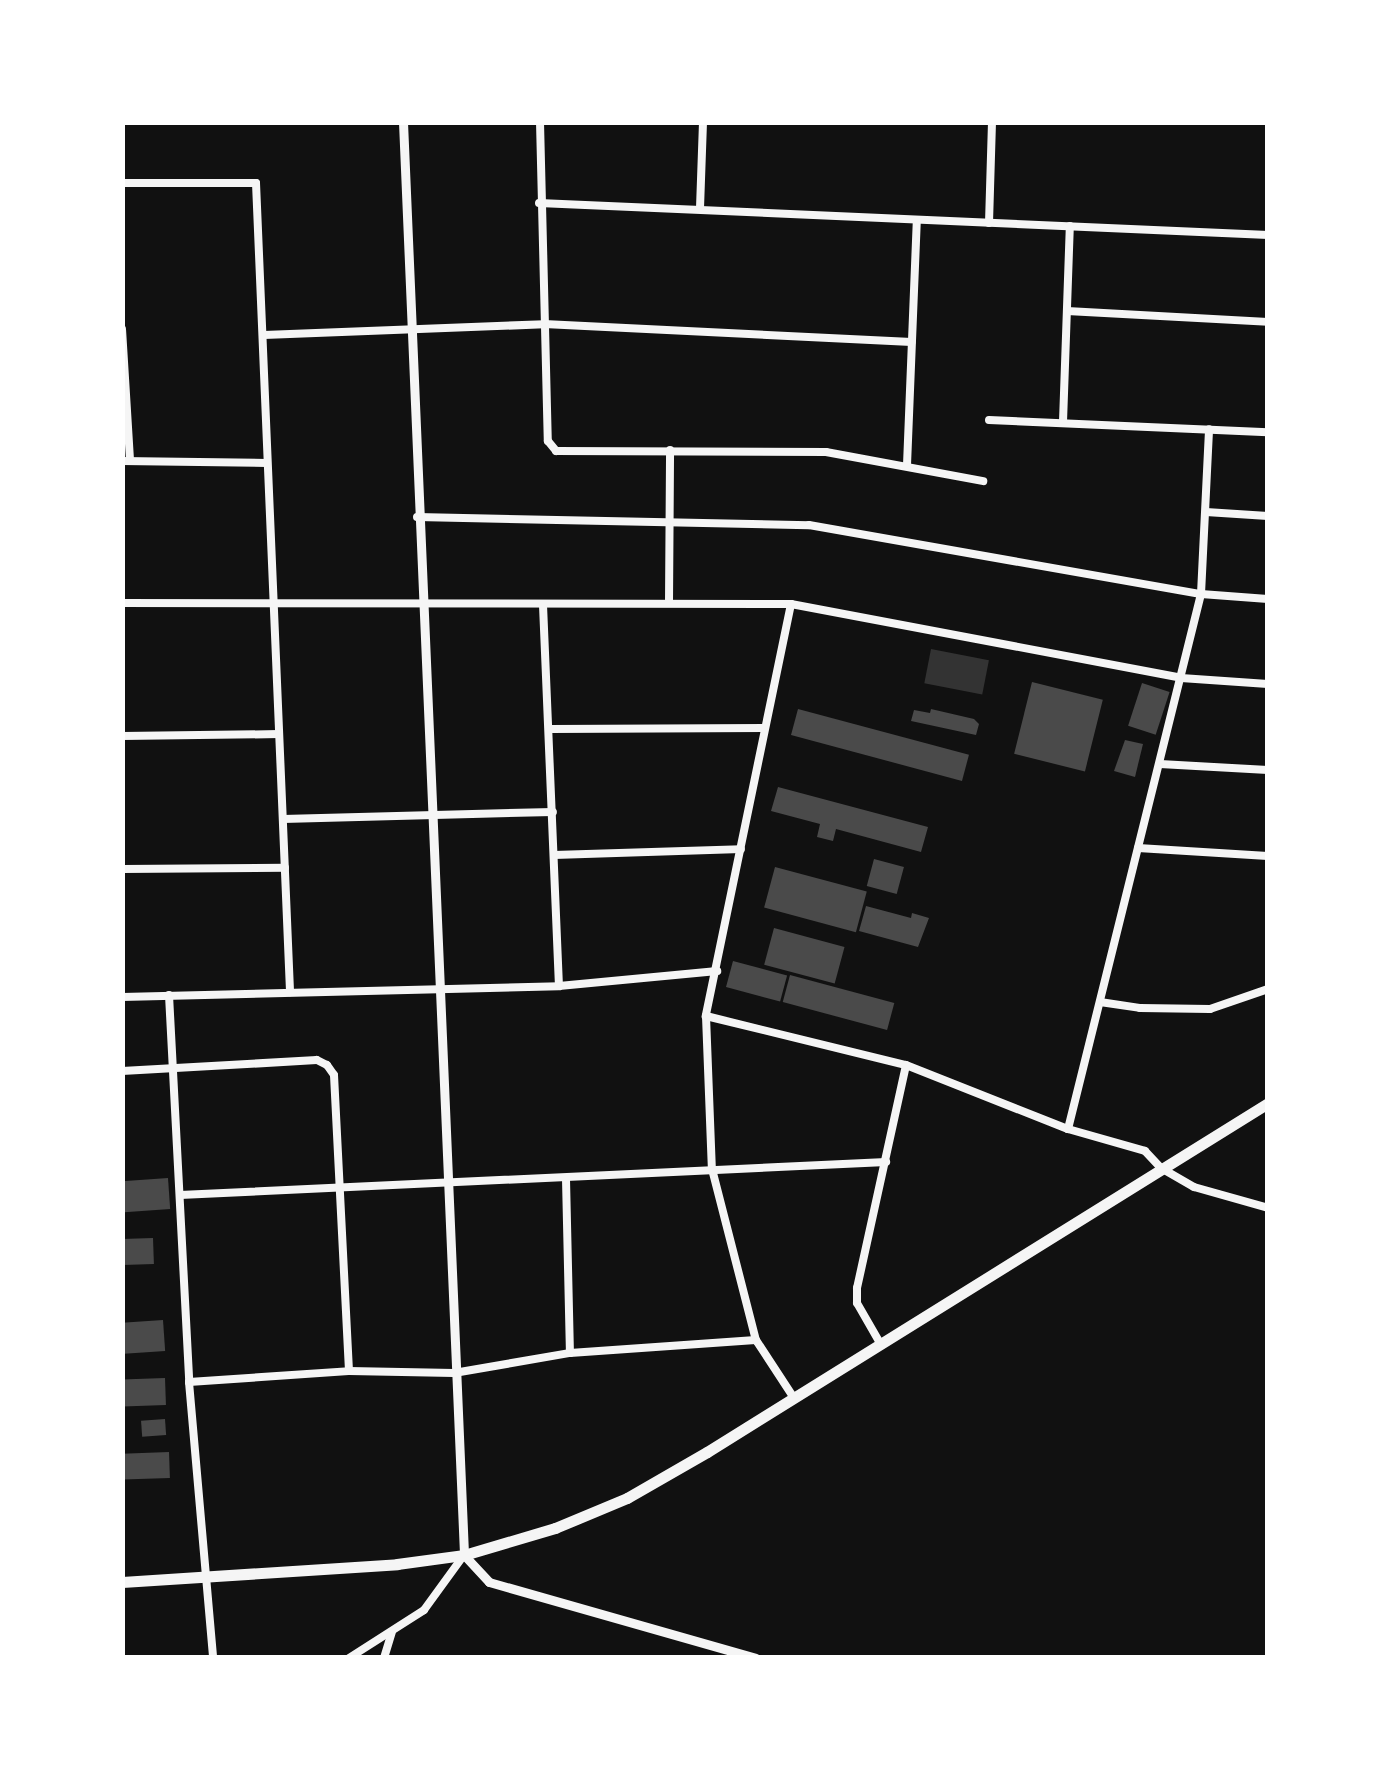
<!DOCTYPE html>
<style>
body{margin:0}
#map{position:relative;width:1390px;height:1780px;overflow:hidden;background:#111;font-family:"PT Sans",sans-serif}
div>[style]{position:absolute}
.water>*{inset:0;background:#333;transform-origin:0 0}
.building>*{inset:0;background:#4a4a4a;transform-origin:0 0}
.minor>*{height:8px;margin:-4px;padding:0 4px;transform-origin:4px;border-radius:4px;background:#f5f5f5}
.tertiary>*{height:9px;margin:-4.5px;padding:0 4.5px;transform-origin:4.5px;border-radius:4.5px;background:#f5f5f5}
.trunk>*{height:11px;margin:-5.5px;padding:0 5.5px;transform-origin:5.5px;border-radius:5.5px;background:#f5f5f5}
span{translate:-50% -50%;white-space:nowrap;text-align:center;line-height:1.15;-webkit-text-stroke:10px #fff;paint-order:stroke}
.frame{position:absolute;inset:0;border:125px solid #fff;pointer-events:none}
</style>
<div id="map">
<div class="water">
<i style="left:931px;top:649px;width:59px;height:35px;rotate:11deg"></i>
</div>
<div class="building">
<i style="left:1032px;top:682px;width:73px;height:74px;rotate:14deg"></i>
<i style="left:1142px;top:683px;width:29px;height:45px;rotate:18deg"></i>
<i style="left:798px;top:709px;width:177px;height:27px;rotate:15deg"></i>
<i style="clip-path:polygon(931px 709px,974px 719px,979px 724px,976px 735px,911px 721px,914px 710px,930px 713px)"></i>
<i style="clip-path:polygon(1125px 740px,1143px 744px,1135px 777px,1114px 771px)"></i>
<i style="clip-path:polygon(778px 787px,928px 827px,921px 852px,836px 829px,833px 841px,817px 837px,820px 824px,771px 811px)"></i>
<i style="left:874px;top:859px;width:31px;height:28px;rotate:15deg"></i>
<i style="left:775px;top:867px;width:95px;height:42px;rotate:15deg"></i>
<i style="clip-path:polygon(866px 906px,911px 918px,912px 913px,929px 918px,918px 947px,859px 931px)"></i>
<i style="left:774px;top:928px;width:73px;height:38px;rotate:15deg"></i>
<i style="left:733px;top:961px;width:56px;height:27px;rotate:15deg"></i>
<i style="left:790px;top:975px;width:108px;height:28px;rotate:15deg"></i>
<i style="left:168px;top:1178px;width:31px;height:46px;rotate:86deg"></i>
<i style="left:153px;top:1238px;width:26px;height:31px;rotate:88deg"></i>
<i style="left:163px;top:1320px;width:31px;height:41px;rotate:86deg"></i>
<i style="left:165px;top:1378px;width:27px;height:43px;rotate:88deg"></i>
<i style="left:165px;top:1419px;width:16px;height:24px;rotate:86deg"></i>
<i style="left:169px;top:1452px;width:26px;height:47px;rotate:88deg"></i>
</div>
<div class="minor">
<i style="left:540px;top:122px;width:319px;rotate:88.6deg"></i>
<i style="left:548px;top:441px;width:13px;rotate:51deg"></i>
<i style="left:556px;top:451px;width:270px;rotate:0.2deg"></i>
<i style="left:826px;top:452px;width:160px;rotate:10.5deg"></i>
<i style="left:122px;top:183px;width:134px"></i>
<i style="left:256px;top:183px;width:810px;rotate:87.59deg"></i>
<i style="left:539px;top:203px;width:730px;rotate:2.51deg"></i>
<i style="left:700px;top:208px;width:86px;rotate:-88deg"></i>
<i style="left:989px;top:223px;width:101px;rotate:-88.3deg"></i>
<i style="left:1067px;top:311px;width:201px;rotate:3.1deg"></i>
<i style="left:122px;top:329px;width:132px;rotate:86.5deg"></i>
<i style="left:264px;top:335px;width:280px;rotate:-2.2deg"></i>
<i style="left:544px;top:324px;width:368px;rotate:2.8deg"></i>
<i style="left:989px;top:420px;width:279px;rotate:2.5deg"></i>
<i style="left:1063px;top:422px;width:196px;rotate:-88deg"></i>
<i style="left:122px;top:461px;width:145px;rotate:0.8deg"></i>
<i style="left:907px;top:465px;width:245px;rotate:-87.7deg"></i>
<i style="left:1206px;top:512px;width:62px;rotate:3.7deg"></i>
<i style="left:417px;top:517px;width:392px;rotate:1.2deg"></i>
<i style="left:809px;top:525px;width:398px;rotate:10deg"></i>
<i style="left:1201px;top:594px;width:67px;rotate:4.3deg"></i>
<i style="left:122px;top:603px;width:669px;rotate:0.09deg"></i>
<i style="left:791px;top:604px;width:397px;rotate:10.7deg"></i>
<i style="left:1181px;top:678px;width:87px;rotate:3.9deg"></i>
<i style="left:669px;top:603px;width:153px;rotate:-89.6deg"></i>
<i style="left:791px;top:604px;width:421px;rotate:101.7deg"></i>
<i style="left:706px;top:1016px;width:153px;rotate:87.8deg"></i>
<i style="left:712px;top:1169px;width:177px;rotate:75.6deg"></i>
<i style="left:756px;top:1340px;width:69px;rotate:56.8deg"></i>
<i style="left:543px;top:605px;width:381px;rotate:87.6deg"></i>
<i style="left:550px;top:729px;width:214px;rotate:-0.3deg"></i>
<i style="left:122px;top:736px;width:157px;rotate:-0.7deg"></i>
<i style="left:1160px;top:764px;width:108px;rotate:3.2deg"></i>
<i style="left:283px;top:819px;width:270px;rotate:-1.5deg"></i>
<i style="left:1138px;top:848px;width:130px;rotate:3.5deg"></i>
<i style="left:554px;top:855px;width:187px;rotate:-1.8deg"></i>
<i style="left:122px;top:869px;width:163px;rotate:-0.4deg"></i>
<i style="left:169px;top:995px;width:388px;rotate:87deg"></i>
<i style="left:189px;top:1382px;width:277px;rotate:85deg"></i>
<i style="left:122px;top:997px;width:437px;rotate:-1.4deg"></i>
<i style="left:559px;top:986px;width:159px;rotate:-5.4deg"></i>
<i style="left:1100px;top:1002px;width:40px;rotate:8.5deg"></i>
<i style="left:1140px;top:1008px;width:70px;rotate:0.8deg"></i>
<i style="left:1210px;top:1009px;width:61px;rotate:-19deg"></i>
<i style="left:706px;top:1016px;width:206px;rotate:13.8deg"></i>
<i style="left:906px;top:1065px;width:174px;rotate:21.6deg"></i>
<i style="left:1068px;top:1129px;width:80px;rotate:15.9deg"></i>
<i style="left:1145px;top:1151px;width:23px;rotate:47deg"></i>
<i style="left:1161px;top:1168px;width:38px;rotate:30deg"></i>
<i style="left:1194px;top:1187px;width:77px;rotate:15.8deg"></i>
<i style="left:122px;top:1071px;width:195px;rotate:-3.2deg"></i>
<i style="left:317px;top:1060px;width:11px;rotate:27deg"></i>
<i style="left:327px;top:1065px;width:12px;rotate:55deg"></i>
<i style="left:334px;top:1075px;width:296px;rotate:87.1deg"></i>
<i style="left:1068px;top:1129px;width:551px;rotate:-76.04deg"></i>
<i style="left:1201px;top:594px;width:165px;rotate:-87.2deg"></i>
<i style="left:566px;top:1179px;width:174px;rotate:88.7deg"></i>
<i style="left:180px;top:1195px;width:707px;rotate:-2.68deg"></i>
<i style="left:880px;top:1343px;width:46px;rotate:-119.9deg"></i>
<i style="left:857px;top:1303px;width:15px;rotate:-90deg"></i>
<i style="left:857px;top:1288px;width:228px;rotate:-77.6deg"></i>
<i style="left:189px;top:1382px;width:160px;rotate:-3.9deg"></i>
<i style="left:349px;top:1371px;width:105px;rotate:1.1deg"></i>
<i style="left:454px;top:1373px;width:118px;rotate:-9.8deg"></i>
<i style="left:570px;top:1353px;width:186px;rotate:-4deg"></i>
<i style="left:349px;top:1658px;width:89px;rotate:-32.6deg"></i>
<i style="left:424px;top:1610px;width:68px;rotate:-54deg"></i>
<i style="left:384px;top:1658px;width:27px;rotate:-73deg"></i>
</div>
<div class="tertiary">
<i style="left:403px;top:122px;width:1434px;rotate:87.56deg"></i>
<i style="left:464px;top:1555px;width:37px;rotate:47deg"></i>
<i style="left:489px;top:1582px;width:277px;rotate:15.9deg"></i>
</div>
<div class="trunk">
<i style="left:122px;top:1582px;width:276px;rotate:-3.7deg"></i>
<i style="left:397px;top:1564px;width:68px;rotate:-7.7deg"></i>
<i style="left:464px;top:1555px;width:95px;rotate:-16.5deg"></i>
<i style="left:555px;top:1528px;width:78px;rotate:-22.6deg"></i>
<i style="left:627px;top:1498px;width:92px;rotate:-29.9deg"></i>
<i style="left:707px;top:1452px;width:661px;rotate:-31.89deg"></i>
</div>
<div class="frame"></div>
</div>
